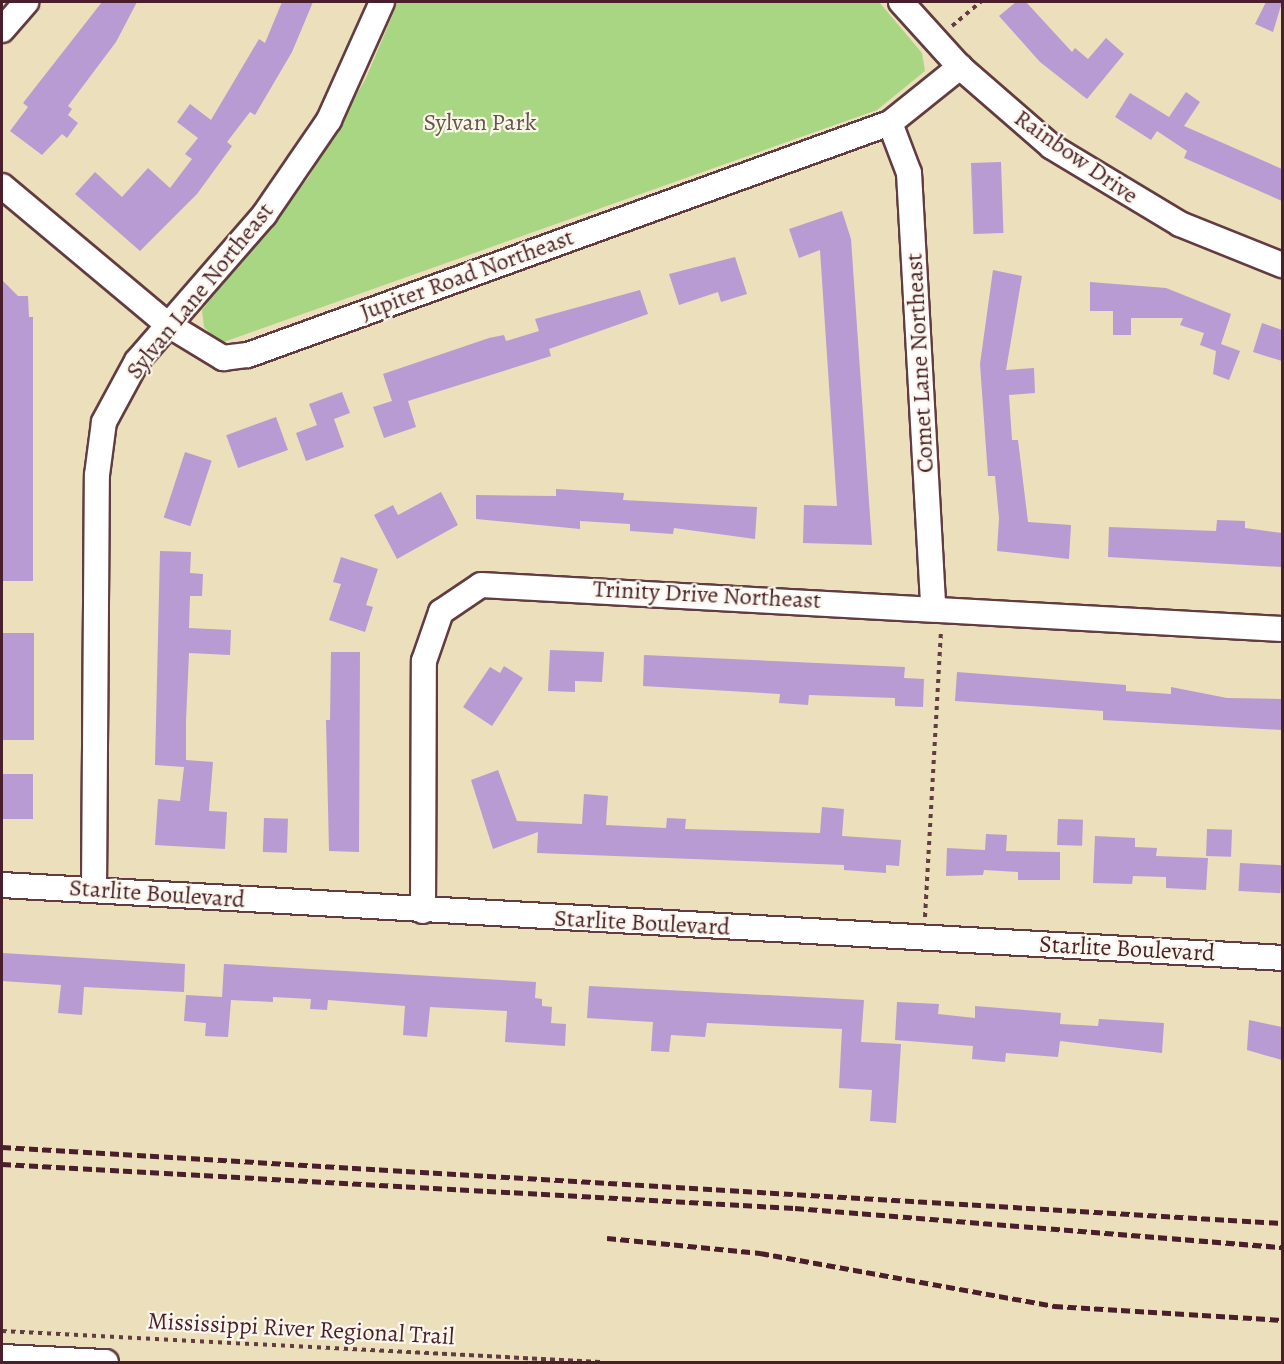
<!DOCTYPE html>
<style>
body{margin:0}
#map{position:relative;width:1284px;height:1364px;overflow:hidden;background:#ebdfbc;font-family:Alegreya,serif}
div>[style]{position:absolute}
.green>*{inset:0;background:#a8d683}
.building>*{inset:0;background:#b89bd2;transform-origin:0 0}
.path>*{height:4px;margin-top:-2px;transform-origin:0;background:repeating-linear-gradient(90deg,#623c41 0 4.5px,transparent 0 9px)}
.roads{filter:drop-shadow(2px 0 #623c41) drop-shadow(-2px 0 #623c41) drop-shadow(0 2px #623c41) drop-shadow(0 -2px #623c41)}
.street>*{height:24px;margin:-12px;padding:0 12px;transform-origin:12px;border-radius:12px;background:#fff}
.rail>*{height:4.5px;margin-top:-2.25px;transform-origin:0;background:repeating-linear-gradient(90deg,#4a1f2b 0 9px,transparent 0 13.5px)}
span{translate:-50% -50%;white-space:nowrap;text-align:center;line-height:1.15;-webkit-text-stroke:4.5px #fbf7ec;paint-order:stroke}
.park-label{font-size:24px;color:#665645}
.street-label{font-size:24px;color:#4a1f2b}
.frame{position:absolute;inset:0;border:3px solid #4a1f2b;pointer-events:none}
</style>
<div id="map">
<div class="green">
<i style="clip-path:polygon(398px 2px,879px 2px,922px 53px,925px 71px,877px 110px,221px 343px,204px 327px,202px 310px,309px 177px,366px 78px)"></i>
</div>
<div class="building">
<i style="clip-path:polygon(102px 2px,137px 2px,116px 42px,68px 106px,72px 109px,68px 115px,78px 123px,67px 138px,62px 134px,42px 155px,10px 131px,28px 107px,23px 103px)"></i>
<i style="clip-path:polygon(282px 2px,313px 2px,292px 52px,255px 115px,250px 112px,227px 142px,232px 146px,197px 194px,140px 251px,75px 194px,95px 172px,122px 197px,148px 168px,170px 188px,192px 159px,185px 154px,198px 138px,177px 122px,190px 104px,211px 120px,259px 39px,265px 43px)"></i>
<i style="clip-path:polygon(1016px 2px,1026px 2px,1072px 52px,1075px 48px,1088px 59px,1106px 38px,1124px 54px,1087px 99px,1040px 62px,999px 16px)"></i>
<i style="clip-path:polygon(1266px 2px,1282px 2px,1273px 32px,1255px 24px)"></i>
<i style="clip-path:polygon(1186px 92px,1200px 102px,1184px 126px,1282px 169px,1282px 201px,1184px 158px,1187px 151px,1157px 131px,1151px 140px,1115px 117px,1130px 93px,1169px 117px)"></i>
<i style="left:1001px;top:162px;width:71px;height:30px;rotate:88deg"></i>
<i style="clip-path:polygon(842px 211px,851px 239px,872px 545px,803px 543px,804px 505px,837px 506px,820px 250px,799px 258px,789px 229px)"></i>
<i style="clip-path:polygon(735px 257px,747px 294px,721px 302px,718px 292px,679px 305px,669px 274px)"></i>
<i style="clip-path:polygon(993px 270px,1022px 276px,1006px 370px,1034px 368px,1035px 393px,1009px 395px,1012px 440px,1018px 440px,1028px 522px,1071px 525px,1069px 559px,997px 551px,999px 518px,995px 476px,988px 476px,980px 364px)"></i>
<i style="clip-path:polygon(2px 280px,18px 296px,28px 296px,29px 317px,33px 317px,33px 581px,2px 581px)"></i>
<i style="clip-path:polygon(1090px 282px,1166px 288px,1231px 314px,1221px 344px,1240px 351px,1229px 380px,1213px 374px,1216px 351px,1200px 345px,1204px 333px,1180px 325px,1183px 318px,1131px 318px,1131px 335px,1113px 335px,1113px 311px,1090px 311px)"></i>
<i style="clip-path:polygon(640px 290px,648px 314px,549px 349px,551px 356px,408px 401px,416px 427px,384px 438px,373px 407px,392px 401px,383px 374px,489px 338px,504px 335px,506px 341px,539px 331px,535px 319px)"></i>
<i style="clip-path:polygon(1262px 323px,1282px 330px,1282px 361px,1253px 352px)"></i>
<i style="clip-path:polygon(342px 392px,350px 413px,334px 419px,344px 447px,306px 461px,296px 433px,317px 425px,309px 404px)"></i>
<i style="left:276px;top:417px;width:35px;height:53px;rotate:70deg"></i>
<i style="left:185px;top:452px;width:28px;height:69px;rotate:18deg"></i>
<i style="clip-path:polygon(556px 489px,624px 493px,623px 500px,757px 507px,755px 539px,674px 528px,673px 534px,630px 531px,630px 524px,580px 521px,580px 529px,476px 519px,476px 495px,556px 496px)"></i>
<i style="clip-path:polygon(441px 492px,458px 525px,397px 559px,374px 515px,393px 505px,398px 515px)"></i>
<i style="clip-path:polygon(1217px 520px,1245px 521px,1245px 528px,1282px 533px,1282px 567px,1108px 557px,1109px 527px,1216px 531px)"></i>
<i style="clip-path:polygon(160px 551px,191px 552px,190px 573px,203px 574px,202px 596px,190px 596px,189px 628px,231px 630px,230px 655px,189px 653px,186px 721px,186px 760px,213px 762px,209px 811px,227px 812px,225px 849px,155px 845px,158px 799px,180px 801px,184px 767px,155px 765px)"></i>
<i style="clip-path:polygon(341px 557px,378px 569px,366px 605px,373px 607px,365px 632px,329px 620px,341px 584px,333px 582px)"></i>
<i style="left:2px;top:633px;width:32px;height:107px"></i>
<i style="clip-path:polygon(550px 650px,604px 652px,602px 682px,575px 681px,575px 692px,548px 691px)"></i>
<i style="clip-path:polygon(331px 652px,360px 652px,359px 852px,329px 851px,326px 720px,330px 720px)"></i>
<i style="clip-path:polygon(644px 655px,905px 667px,904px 678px,924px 679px,923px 707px,895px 706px,895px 698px,809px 695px,808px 705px,779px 703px,780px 694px,643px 686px)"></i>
<i style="clip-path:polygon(504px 666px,523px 678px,492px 726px,463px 707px,490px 667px,500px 673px)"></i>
<i style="clip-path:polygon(957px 672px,1126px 685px,1126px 691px,1171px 694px,1171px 687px,1227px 698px,1282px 699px,1282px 730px,1103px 720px,1103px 711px,955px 701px)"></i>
<i style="clip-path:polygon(498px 770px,517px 821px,582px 824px,584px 794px,608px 796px,606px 825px,666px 828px,667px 818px,686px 819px,685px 829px,820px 833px,822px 807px,844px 809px,842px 836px,901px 840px,899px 866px,886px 865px,886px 873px,844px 870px,844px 865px,537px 853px,538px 832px,493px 849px,471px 780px)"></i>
<i style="left:2px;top:774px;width:31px;height:45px"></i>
<i style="left:264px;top:818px;width:24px;height:34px;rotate:2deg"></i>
<i style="left:1058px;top:819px;width:25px;height:26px;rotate:2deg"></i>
<i style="left:1207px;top:829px;width:25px;height:27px;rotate:2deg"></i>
<i style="clip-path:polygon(986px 834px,1007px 835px,1006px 851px,1060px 852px,1060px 880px,1018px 880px,1018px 872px,984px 870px,983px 875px,946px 876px,947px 848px,985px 850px)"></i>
<i style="clip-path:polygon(1095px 836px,1135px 838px,1135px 847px,1157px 848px,1156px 856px,1208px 858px,1206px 890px,1166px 888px,1166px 877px,1133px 876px,1132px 884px,1093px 883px)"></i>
<i style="left:1240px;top:863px;width:42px;height:28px;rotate:3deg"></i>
<i style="clip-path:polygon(2px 953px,185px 964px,184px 992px,84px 987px,82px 1015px,58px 1013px,61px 985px,2px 981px)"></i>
<i style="clip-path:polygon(224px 964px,536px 982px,535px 998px,542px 999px,542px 1006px,552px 1007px,551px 1023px,566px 1024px,565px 1046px,505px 1042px,507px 1011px,430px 1007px,427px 1037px,403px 1035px,405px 1006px,328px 1000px,327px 1010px,310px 1009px,311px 999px,273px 997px,273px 1002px,231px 1000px,228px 1037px,205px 1036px,206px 1023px,184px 1021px,186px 995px,222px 997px)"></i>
<i style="clip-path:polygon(589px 986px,864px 1000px,861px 1042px,901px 1044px,896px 1123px,870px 1121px,872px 1090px,839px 1088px,842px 1029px,707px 1023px,705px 1037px,671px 1035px,669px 1052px,651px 1051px,653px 1022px,587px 1018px)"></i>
<i style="clip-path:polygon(897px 1002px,939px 1004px,938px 1014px,975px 1018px,975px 1006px,1061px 1013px,1060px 1024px,1098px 1026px,1099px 1019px,1164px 1023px,1162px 1053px,1060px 1041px,1058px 1057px,1006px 1053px,1005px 1062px,972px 1059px,973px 1046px,895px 1040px)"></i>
<i style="clip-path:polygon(1249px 1020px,1282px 1027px,1282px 1060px,1247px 1050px)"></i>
</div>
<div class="path">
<i style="left:952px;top:26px;width:38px;rotate:-40deg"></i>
<i style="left:925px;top:917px;width:286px;rotate:-86.8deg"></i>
<i style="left:2px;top:1331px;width:599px;rotate:2.97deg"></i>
</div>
<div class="roads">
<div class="street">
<i style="left:901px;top:2px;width:88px;rotate:47.8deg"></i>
<i style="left:960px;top:67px;width:122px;rotate:41deg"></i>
<i style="left:1052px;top:147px;width:149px;rotate:31deg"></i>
<i style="left:1180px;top:224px;width:110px;rotate:21.9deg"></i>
<i style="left:2px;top:30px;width:37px;rotate:-49deg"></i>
<i style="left:890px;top:123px;width:53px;rotate:69.2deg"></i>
<i style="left:909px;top:173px;width:434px;rotate:86.8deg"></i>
<i style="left:2px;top:186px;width:215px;rotate:39.9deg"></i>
<i style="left:167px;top:324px;width:66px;rotate:31.3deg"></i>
<i style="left:223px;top:358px;width:25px;rotate:-7deg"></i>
<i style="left:248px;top:355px;width:683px;rotate:-19.87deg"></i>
<i style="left:890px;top:123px;width:90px;rotate:-38.7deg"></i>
<i style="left:2px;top:885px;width:1282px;rotate:3.26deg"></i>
<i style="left:94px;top:890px;width:415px;rotate:-89.6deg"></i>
<i style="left:97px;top:475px;width:53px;rotate:-82.5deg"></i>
<i style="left:104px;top:422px;width:69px;rotate:-61.6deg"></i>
<i style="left:137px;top:361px;width:194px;rotate:-49deg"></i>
<i style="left:264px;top:215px;width:115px;rotate:-55.6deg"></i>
<i style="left:329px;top:120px;width:129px;rotate:-65.8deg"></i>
<i style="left:423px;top:911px;width:250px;rotate:-89.8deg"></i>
<i style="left:424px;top:661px;width:52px;rotate:-70.9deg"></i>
<i style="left:441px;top:612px;width:48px;rotate:-34deg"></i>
<i style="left:481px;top:585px;width:802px;rotate:3.14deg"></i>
<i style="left:2px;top:1357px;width:104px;rotate:2.8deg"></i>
</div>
</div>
<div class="rail">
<i style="left:2px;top:1147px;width:1282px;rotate:3.4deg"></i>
<i style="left:2px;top:1164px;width:794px;rotate:3.18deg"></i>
<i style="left:795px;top:1208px;width:489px;rotate:4.6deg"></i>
<i style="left:607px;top:1238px;width:154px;rotate:5.6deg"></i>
<i style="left:760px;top:1253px;width:299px;rotate:10.2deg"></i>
<i style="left:1054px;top:1306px;width:228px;rotate:3.5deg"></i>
</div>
<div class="park-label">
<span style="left:480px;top:123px">Sylvan Park</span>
</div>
<div class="street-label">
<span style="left:1076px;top:157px;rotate:35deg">Rainbow Drive</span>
<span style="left:467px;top:275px;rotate:-20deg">Jupiter Road Northeast</span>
<span style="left:200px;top:291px;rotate:-51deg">Sylvan Lane Northeast</span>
<span style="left:920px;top:363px;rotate:-93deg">Comet Lane Northeast</span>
<span style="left:707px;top:595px;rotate:3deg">Trinity Drive Northeast</span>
<span style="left:157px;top:894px;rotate:4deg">Starlite Boulevard</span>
<span style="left:642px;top:923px;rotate:3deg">Starlite Boulevard</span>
<span style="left:1127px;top:949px;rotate:3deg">Starlite Boulevard</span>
<span style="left:301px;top:1329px;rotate:3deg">Mississippi River Regional Trail</span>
</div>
<div class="frame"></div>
</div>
